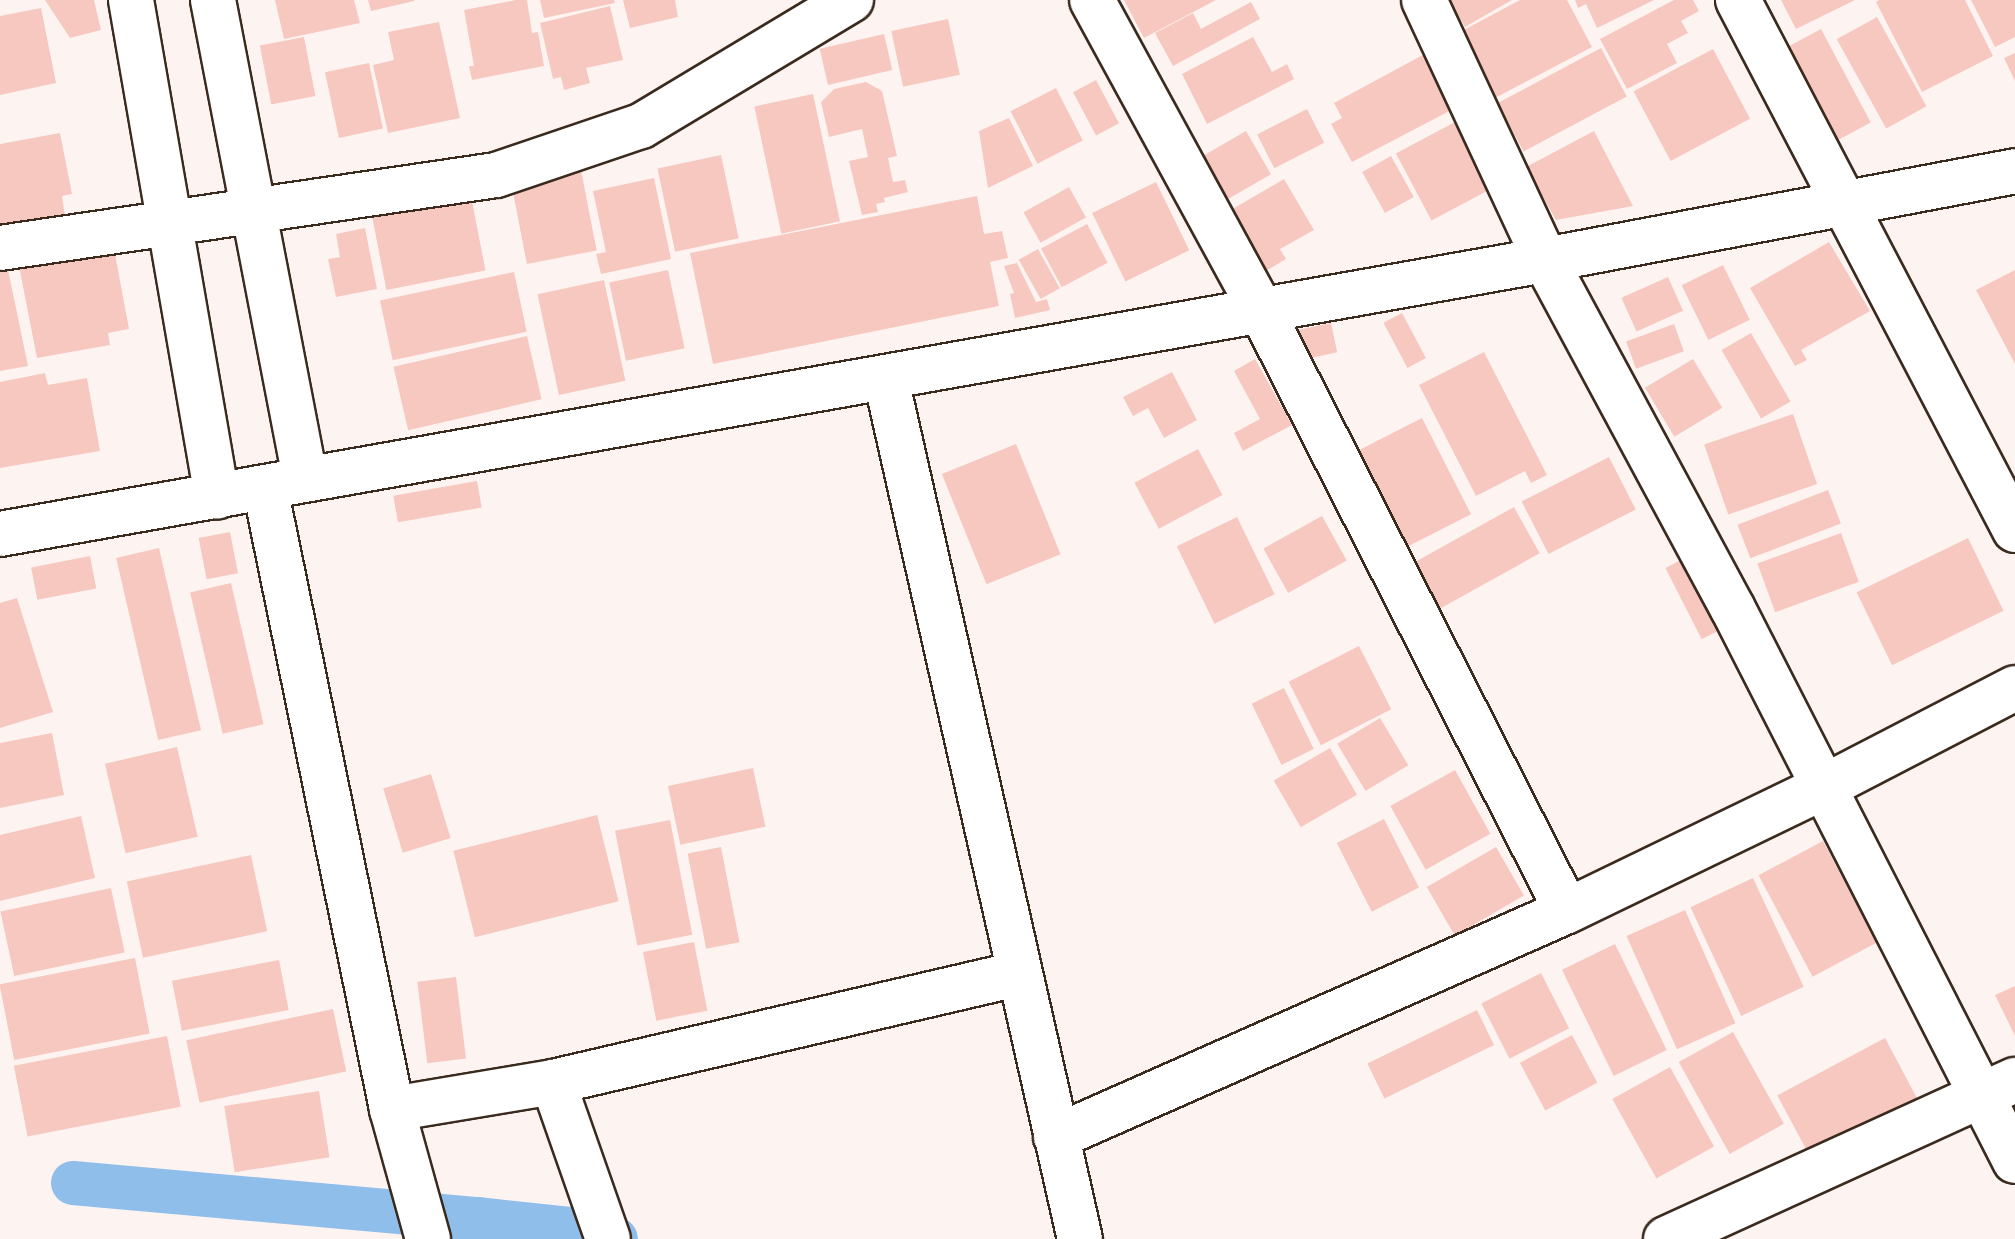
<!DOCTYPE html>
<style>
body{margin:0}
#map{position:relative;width:2015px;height:1239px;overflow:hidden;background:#fdf4f2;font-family:Pangolin,sans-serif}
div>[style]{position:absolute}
.canal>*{height:44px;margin:-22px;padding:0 22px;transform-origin:22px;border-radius:22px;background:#8fbeea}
.building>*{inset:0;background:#f7c8c0;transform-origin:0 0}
.roads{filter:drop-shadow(2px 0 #3b2a1e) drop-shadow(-2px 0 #3b2a1e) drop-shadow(0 2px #3b2a1e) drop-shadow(0 -2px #3b2a1e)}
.minor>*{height:44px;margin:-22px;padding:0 22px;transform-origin:22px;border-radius:22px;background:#fff}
span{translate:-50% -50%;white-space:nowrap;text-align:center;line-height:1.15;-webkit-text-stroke:7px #fff;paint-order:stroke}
</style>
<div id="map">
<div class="canal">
<i style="left:73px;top:1183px;width:406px;rotate:5.1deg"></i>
<i style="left:477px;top:1219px;width:114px;rotate:6.1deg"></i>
<i style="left:590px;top:1231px;width:27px;rotate:17deg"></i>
</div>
<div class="building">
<i style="clip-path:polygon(45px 0,94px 0,101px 30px,70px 38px)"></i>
<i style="clip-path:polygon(275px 0,354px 0,360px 23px,284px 39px)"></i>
<i style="clip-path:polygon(368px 0,414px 0,414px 1px,371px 11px)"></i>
<i style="clip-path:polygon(516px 0,527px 0,532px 33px,538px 32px,544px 66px,472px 80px,469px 66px,474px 66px,464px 10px)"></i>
<i style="clip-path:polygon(540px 0,614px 0,615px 3px,544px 18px)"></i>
<i style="clip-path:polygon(623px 0,675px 0,678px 17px,630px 28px)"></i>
<i style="clip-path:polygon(1124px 0,1216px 0,1144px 38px)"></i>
<i style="clip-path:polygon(1449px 0,1512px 0,1465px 27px)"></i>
<i style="clip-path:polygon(1520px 0,1567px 0,1592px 47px,1495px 98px,1460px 32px)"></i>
<i style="clip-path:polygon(1575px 0,1654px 0,1597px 28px,1586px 4px,1578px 8px)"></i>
<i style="clip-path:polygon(1674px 0,1693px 0,1699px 11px,1681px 21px,1688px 33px,1667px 44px,1677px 63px,1627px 89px,1600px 39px)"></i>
<i style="clip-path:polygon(1781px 0,1855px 0,1796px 29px)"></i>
<i style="clip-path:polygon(1879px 0,1965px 0,1993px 56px,1922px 92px,1876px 2px)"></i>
<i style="clip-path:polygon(1971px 0,2015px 0,2015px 37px,1995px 47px)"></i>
<i style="clip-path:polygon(1251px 2px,1260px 19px,1173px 66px,1155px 33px,1193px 13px,1201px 29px)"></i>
<i style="clip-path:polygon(610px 6px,623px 60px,586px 68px,590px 83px,564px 90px,561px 77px,553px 79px,540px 23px)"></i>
<i style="clip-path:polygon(41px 8px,56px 83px,0 95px,0 16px)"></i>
<i style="left:1877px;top:17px;width:102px;height:46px;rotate:61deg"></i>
<i style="left:948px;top:19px;width:57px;height:58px;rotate:78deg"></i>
<i style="clip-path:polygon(439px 22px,460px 118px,388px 133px,373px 65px,394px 60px,388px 32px)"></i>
<i style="left:1821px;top:29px;width:106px;height:45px;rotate:62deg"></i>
<i style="left:884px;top:34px;width:37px;height:66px;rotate:77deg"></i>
<i style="left:304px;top:37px;width:60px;height:45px;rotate:79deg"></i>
<i style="clip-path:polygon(1253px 37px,1272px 72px,1287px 64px,1294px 79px,1207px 124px,1182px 74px)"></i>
<i style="left:1601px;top:48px;width:55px;height:117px;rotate:62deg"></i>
<i style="left:1713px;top:49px;width:79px;height:90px;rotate:62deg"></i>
<i style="clip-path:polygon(1430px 51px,1459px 106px,1352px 162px,1331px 124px,1342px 118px,1334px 103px)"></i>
<i style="clip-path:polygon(2015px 53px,2015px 81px,2004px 58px)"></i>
<i style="left:369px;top:63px;width:67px;height:45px;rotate:78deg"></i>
<i style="left:1096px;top:80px;width:49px;height:26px;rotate:62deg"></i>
<i style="clip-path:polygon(866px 82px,882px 91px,897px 156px,888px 158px,893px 182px,905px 180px,908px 192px,884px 198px,885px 202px,876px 204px,878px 212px,862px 215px,849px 161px,868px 157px,862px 129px,829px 137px,821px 102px,834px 89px)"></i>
<i style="left:1056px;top:88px;width:59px;height:51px;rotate:63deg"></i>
<i style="left:813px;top:94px;width:130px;height:60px;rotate:78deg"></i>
<i style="left:1307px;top:109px;width:38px;height:56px;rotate:63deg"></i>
<i style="clip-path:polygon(1009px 118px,1033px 166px,988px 188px,979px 131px)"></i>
<i style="left:1455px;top:122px;width:76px;height:67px;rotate:62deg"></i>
<i style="left:1246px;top:131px;width:50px;height:50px;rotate:60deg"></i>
<i style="clip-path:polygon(1594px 131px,1633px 206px,1556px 220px,1526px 167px)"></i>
<i style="clip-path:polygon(60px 133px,72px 194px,62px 196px,65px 216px,0 228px,0 144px)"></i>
<i style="left:721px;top:155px;width:85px;height:65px;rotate:78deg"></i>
<i style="left:1391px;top:156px;width:47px;height:33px;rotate:61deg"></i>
<i style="left:581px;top:170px;width:82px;height:71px;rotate:79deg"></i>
<i style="clip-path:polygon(654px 178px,671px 259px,601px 274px,596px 254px,606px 252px,593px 191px)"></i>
<i style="clip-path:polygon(1284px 179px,1314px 230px,1280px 249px,1286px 259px,1252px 279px,1217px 218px)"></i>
<i style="left:1156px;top:182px;width:76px;height:71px;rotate:64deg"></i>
<i style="left:1069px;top:187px;width:35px;height:52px;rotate:61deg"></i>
<i style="left:471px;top:196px;width:76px;height:101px;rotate:79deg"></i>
<i style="clip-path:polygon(977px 196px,984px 234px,1002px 231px,1008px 258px,990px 262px,999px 306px,713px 364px,690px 253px)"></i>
<i style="left:1087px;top:224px;width:44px;height:52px;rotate:62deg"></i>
<i style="clip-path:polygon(365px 228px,377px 289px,336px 297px,328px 259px,340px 257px,336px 234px)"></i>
<i style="clip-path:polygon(1829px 242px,1870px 311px,1801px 350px,1807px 360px,1795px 366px,1750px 288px)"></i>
<i style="clip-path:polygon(113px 243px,129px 329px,108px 333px,110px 345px,37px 358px,18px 261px)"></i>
<i style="left:1038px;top:249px;width:45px;height:22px;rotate:61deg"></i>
<i style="clip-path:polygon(6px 260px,28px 366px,0 371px,0 261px)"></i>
<i style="clip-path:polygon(1017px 263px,1036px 302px,1047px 299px,1050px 310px,1015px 318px,1010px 294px,1014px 293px,1004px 266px)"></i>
<i style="left:1723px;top:265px;width:61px;height:46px;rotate:64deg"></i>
<i style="left:668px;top:270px;width:80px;height:60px;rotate:78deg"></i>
<i style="clip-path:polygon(2015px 270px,2015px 364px,1976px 290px)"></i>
<i style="left:514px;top:272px;width:61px;height:137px;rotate:78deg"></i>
<i style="left:1668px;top:277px;width:37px;height:51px;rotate:66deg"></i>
<i style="left:604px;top:280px;width:103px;height:68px;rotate:78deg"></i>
<i style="left:1402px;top:313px;width:51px;height:21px;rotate:62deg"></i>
<i style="left:1331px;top:323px;width:30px;height:46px;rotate:78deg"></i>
<i style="left:1674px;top:324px;width:29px;height:51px;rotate:70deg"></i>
<i style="left:1751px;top:333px;width:79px;height:34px;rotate:60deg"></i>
<i style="left:527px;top:336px;width:65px;height:137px;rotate:77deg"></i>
<i style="clip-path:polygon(1484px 352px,1547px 475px,1531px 483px,1525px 471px,1476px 496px,1419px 385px)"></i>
<i style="clip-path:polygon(1255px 359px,1292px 425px,1243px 451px,1234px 433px,1260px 419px,1234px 371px)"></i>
<i style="left:1693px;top:359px;width:57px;height:56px;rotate:59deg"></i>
<i style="clip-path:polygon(1172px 372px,1197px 420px,1164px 438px,1148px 408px,1133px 416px,1123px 397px)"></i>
<i style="clip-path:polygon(45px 373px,48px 385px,87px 378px,100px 451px,0 468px,0 382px)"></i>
<i style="left:1793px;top:414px;width:74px;height:94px;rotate:71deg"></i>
<i style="left:1422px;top:418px;width:108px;height:82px;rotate:63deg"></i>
<i style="left:1016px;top:444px;width:119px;height:80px;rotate:68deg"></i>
<i style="left:1198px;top:449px;width:52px;height:72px;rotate:62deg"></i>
<i style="left:1609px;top:457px;width:59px;height:98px;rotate:63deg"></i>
<i style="left:477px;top:481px;width:27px;height:85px;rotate:80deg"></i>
<i style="left:1828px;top:490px;width:36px;height:97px;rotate:69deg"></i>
<i style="left:1514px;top:507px;width:53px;height:123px;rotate:61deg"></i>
<i style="left:1322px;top:516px;width:51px;height:67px;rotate:61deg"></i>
<i style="left:1237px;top:517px;width:86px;height:67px;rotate:64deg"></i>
<i style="left:230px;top:532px;width:42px;height:32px;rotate:79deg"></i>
<i style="left:1841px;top:533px;width:52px;height:89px;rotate:70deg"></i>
<i style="left:1968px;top:538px;width:81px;height:124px;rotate:64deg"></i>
<i style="left:159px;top:548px;width:187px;height:44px;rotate:77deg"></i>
<i style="left:1693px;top:554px;width:80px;height:31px;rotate:63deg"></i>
<i style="left:90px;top:556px;width:33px;height:60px;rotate:79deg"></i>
<i style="left:231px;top:583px;width:145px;height:42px;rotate:77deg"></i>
<i style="clip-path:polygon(17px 598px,53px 712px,0 728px,0 603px)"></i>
<i style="left:1359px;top:646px;width:71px;height:79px;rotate:63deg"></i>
<i style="left:1284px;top:688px;width:68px;height:36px;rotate:64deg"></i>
<i style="left:1380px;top:718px;width:55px;height:50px;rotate:59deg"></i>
<i style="clip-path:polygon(52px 733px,64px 795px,0 808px,0 743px)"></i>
<i style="left:177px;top:747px;width:92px;height:74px;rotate:77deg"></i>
<i style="left:1330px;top:748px;width:54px;height:65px;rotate:60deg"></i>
<i style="left:753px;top:768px;width:60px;height:87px;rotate:78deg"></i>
<i style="left:1455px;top:770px;width:73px;height:74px;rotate:61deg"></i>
<i style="left:431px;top:774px;width:67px;height:50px;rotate:73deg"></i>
<i style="left:597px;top:815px;width:89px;height:148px;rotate:76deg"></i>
<i style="clip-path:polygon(81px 816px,95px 878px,0 901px,0 835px)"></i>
<i style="left:1384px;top:819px;width:77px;height:53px;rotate:63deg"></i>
<i style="left:670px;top:820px;width:117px;height:56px;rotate:79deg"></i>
<i style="left:1823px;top:841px;width:115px;height:73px;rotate:62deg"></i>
<i style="left:721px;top:847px;width:97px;height:34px;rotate:79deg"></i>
<i style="left:1496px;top:847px;width:56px;height:80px;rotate:60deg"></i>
<i style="left:251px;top:855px;width:78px;height:127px;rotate:78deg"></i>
<i style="left:1753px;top:878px;width:120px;height:69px;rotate:65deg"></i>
<i style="left:111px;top:888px;width:66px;height:113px;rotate:78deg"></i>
<i style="left:1685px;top:910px;width:124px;height:64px;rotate:66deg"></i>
<i style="left:694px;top:942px;width:70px;height:52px;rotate:79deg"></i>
<i style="left:1615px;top:944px;width:118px;height:59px;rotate:64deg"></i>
<i style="left:135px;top:958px;width:77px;height:138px;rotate:79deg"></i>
<i style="left:279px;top:960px;width:51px;height:109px;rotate:79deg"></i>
<i style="left:1541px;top:973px;width:62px;height:67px;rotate:63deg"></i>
<i style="left:456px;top:977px;width:82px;height:39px;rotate:83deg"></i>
<i style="clip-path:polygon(2015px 986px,2015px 1036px,1995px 995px)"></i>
<i style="left:333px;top:1009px;width:64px;height:150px;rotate:78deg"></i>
<i style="left:1477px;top:1010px;width:39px;height:122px;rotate:64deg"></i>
<i style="left:1733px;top:1032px;width:105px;height:62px;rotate:61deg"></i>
<i style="left:1572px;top:1035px;width:54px;height:59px;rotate:62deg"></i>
<i style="left:167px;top:1036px;width:72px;height:156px;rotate:79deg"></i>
<i style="left:1885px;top:1038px;width:70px;height:122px;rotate:62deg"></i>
<i style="left:1670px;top:1067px;width:91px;height:66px;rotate:61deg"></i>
<i style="left:319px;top:1091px;width:67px;height:96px;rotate:81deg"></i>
</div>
<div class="roads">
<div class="minor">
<i style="left:131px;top:0;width:504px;rotate:80.18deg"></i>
<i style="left:213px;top:0;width:488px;rotate:79.1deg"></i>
<i style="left:1092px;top:0;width:353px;rotate:61.4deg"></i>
<i style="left:1261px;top:310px;width:674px;rotate:63.02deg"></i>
<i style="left:1424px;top:0;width:287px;rotate:65deg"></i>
<i style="left:1545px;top:260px;width:394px;rotate:61.7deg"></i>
<i style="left:1732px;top:607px;width:622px;rotate:62.94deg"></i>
<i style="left:1738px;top:0;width:598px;rotate:62.41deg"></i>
<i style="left:0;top:248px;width:501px;rotate:-8.37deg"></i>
<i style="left:496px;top:175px;width:153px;rotate:-18.7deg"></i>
<i style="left:641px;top:126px;width:245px;rotate:-31deg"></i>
<i style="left:886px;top:379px;width:882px;rotate:77.29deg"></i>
<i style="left:265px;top:488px;width:634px;rotate:78.44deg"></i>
<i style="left:392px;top:1109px;width:135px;rotate:74.5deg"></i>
<i style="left:0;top:534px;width:1569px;rotate:-10.06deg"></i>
<i style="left:1545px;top:260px;width:478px;rotate:-10.7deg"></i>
<i style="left:553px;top:1082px;width:166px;rotate:70.7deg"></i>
<i style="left:392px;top:1109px;width:163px;rotate:-9.5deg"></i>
<i style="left:553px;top:1082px;width:477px;rotate:-13.1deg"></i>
<i style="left:1056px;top:1137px;width:559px;rotate:-23.86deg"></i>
<i style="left:1567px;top:911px;width:285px;rotate:-25.8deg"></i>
<i style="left:1824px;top:787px;width:215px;rotate:-27.4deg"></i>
<i style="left:1666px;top:1239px;width:384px;rotate:-24.5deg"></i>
</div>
</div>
</div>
